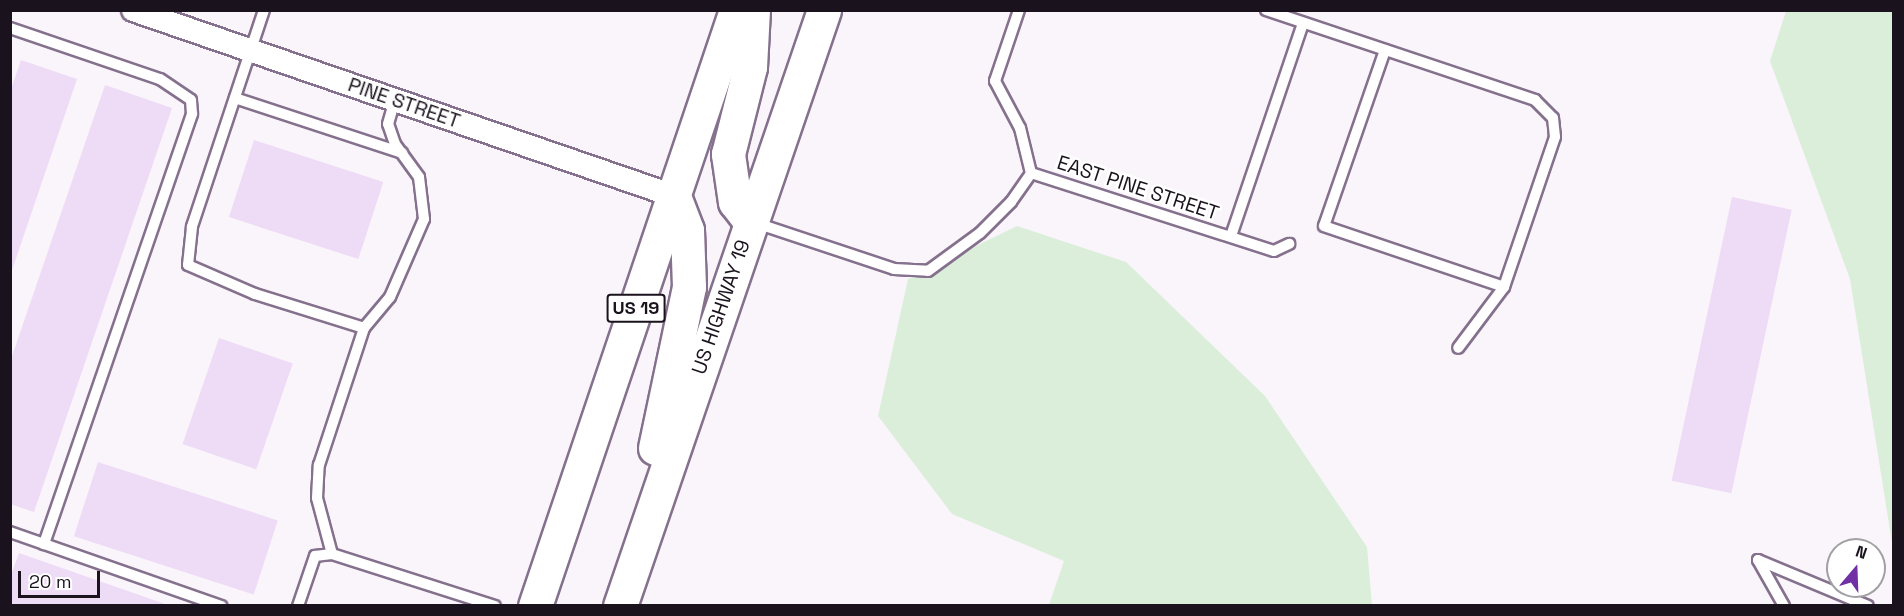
<!DOCTYPE html>
<style>
body{margin:0}
#map{position:relative;width:1904px;height:616px;overflow:hidden;background:#faf5fb;font-family:"Space Grotesk",sans-serif}
div>[style]{position:absolute}
.green>*{inset:0;background:#daeeda}
.building>*{inset:0;background:#eedbf6;transform-origin:0 0}
.roads{filter:drop-shadow(2px 0 #85718d) drop-shadow(-2px 0 #85718d) drop-shadow(0 2px #85718d) drop-shadow(0 -2px #85718d)}
.service>*{height:10px;margin:-5px;padding:0 5px;transform-origin:5px;border-radius:5px;background:#fff}
.minor>*{height:22px;margin:-11px;padding:0 11px;transform-origin:11px;border-radius:11px;background:#fff}
.trunk>*{height:33px;margin:-16.5px;padding:0 16.5px;transform-origin:16.5px;border-radius:16.5px;background:#fff}
span{translate:-50% -50%;white-space:nowrap;text-align:center;line-height:1.15;-webkit-text-stroke:5px #fff;paint-order:stroke}
.shield-label span{padding:2px 4px;background:#fff;border:2px solid;border-radius:4px;-webkit-text-stroke-width:0}
.shield-label{font-size:18px;color:#1a121d;font-weight:700}
.street-label{font-size:20px;color:#1a121d}
.frame{position:absolute;inset:0;border:12px solid #1a121d;pointer-events:none}
.north{position:absolute;left:1826px;top:538px;width:60px;height:60px;box-sizing:border-box;background:#fff;border:2px solid #a3a0a5;border-radius:50%;rotate:19deg;font-size:16px;font-weight:700;line-height:24px;text-align:center;color:#1a121d}
.north::after{content:'';display:block;margin:auto;width:21px;height:27px;background:#7230a5;clip-path:polygon(50% 0,100% 100%,50% 72%,0 100%)}
.scale{position:absolute;left:18px;top:571px;width:82px;height:27px;box-sizing:border-box;border:3px solid #1a121d;border-top:0;padding-left:8px;font-size:18px;line-height:21px;white-space:nowrap;color:#1a121d;-webkit-text-stroke:4px #fff;paint-order:stroke}
</style>
<div id="map">
<div class="green">
<i style="clip-path:polygon(1786px 11px,1893px 11px,1893px 549px,1850px 279px,1770px 61px)"></i>
<i style="clip-path:polygon(1017px 226px,1126px 262px,1265px 396px,1367px 547px,1372px 605px,1049px 605px,1064px 561px,952px 514px,878px 416px,908px 279px)"></i>
</div>
<div class="building">
<i style="clip-path:polygon(21px 60px,77px 79px,11px 273px,10px 92px)"></i>
<i style="clip-path:polygon(105px 85px,172px 108px,34px 512px,10px 504px,10px 362px)"></i>
<i style="left:254px;top:140px;width:136px;height:81px;rotate:18deg"></i>
<i style="left:1732px;top:197px;width:61px;height:290px;rotate:12deg"></i>
<i style="left:219px;top:338px;width:78px;height:112px;rotate:19deg"></i>
<i style="left:98px;top:462px;width:189px;height:78px;rotate:18deg"></i>
<i style="clip-path:polygon(19px 553px,168px 605px,168px 606px,10px 606px,10px 578px)"></i>
</div>
<div class="roads">
<div class="service">
<i style="left:264px;top:10px;width:229px;rotate:108.4deg"></i>
<i style="left:192px;top:227px;width:38px;rotate:96deg"></i>
<i style="left:188px;top:265px;width:73px;rotate:23.4deg"></i>
<i style="left:255px;top:294px;width:114px;rotate:17.3deg"></i>
<i style="left:1019px;top:10px;width:75px;rotate:108.7deg"></i>
<i style="left:995px;top:81px;width:53px;rotate:62deg"></i>
<i style="left:1020px;top:128px;width:46px;rotate:76.3deg"></i>
<i style="left:1266px;top:10px;width:284px;rotate:18.5deg"></i>
<i style="left:1535px;top:100px;width:25px;rotate:45deg"></i>
<i style="left:1553px;top:118px;width:19px;rotate:84deg"></i>
<i style="left:1555px;top:137px;width:158px;rotate:108.8deg"></i>
<i style="left:1504px;top:287px;width:76px;rotate:127deg"></i>
<i style="left:10px;top:28px;width:158px;rotate:18.8deg"></i>
<i style="left:160px;top:79px;width:37px;rotate:34deg"></i>
<i style="left:191px;top:100px;width:14px;rotate:86deg"></i>
<i style="left:192px;top:114px;width:455px;rotate:109deg"></i>
<i style="left:1385px;top:50px;width:186px;rotate:109.1deg"></i>
<i style="left:1324px;top:226px;width:190px;rotate:18.7deg"></i>
<i style="left:235px;top:98px;width:176px;rotate:18.2deg"></i>
<i style="left:756px;top:223px;width:145px;rotate:18.4deg"></i>
<i style="left:894px;top:269px;width:34px;rotate:3deg"></i>
<i style="left:928px;top:271px;width:64px;rotate:-36.2deg"></i>
<i style="left:980px;top:233px;width:44px;rotate:-45deg"></i>
<i style="left:1011px;top:202px;width:35px;rotate:-55deg"></i>
<i style="left:1031px;top:173px;width:255px;rotate:17.8deg"></i>
<i style="left:1274px;top:251px;width:17px;rotate:-25deg"></i>
<i style="left:1231px;top:236px;width:225px;rotate:-71.3deg"></i>
<i style="left:10px;top:532px;width:224px;rotate:19.3deg"></i>
<i style="left:332px;top:554px;width:58px;rotate:-105deg"></i>
<i style="left:317px;top:498px;width:33px;rotate:-87deg"></i>
<i style="left:319px;top:465px;width:144px;rotate:-71.8deg"></i>
<i style="left:364px;top:328px;width:40px;rotate:-50deg"></i>
<i style="left:390px;top:297px;width:85px;rotate:-66.4deg"></i>
<i style="left:424px;top:219px;width:42px;rotate:-96.8deg"></i>
<i style="left:419px;top:177px;width:41px;rotate:-126deg"></i>
<i style="left:395px;top:144px;width:21px;rotate:-109deg"></i>
<i style="left:388px;top:124px;width:25px;rotate:-74deg"></i>
<i style="left:1758px;top:560px;width:119px;rotate:22.7deg"></i>
<i style="left:1758px;top:560px;width:53px;rotate:60.5deg"></i>
<i style="left:298px;top:606px;width:53px;rotate:-71.2deg"></i>
<i style="left:315px;top:556px;width:17px;rotate:-7deg"></i>
<i style="left:332px;top:554px;width:171px;rotate:17.7deg"></i>
</div>
<div class="minor">
<i style="left:133px;top:10px;width:572px;rotate:18.97deg"></i>
</div>
<div class="trunk">
<i style="left:750px;top:221px;width:24px;rotate:-128deg"></i>
<i style="left:735px;top:202px;width:49px;rotate:-98.3deg"></i>
<i style="left:728px;top:154px;width:90px;rotate:-75.8deg"></i>
<i style="left:750px;top:67px;width:57px;rotate:-87deg"></i>
<i style="left:655px;top:448px;width:165px;rotate:-78.1deg"></i>
<i style="left:689px;top:287px;width:57px;rotate:-92deg"></i>
<i style="left:687px;top:230px;width:36px;rotate:-111deg"></i>
<i style="left:535px;top:606px;width:629px;rotate:-71.36deg"></i>
<i style="left:620px;top:606px;width:630px;rotate:-71.1deg"></i>
</div>
</div>
<div class="shield-label">
<span style="left:636px;top:308px">US 19</span>
</div>
<div class="street-label">
<span style="left:404px;top:103px;rotate:19deg">PINE STREET</span>
<span style="left:1138px;top:188px;rotate:18deg">EAST PINE STREET</span>
<span style="left:721px;top:307px;rotate:-71deg">US HIGHWAY 19</span>
</div>
<div class="frame"></div>
<div class="north">N</div>
<div class="scale">20 m</div>
</div>
